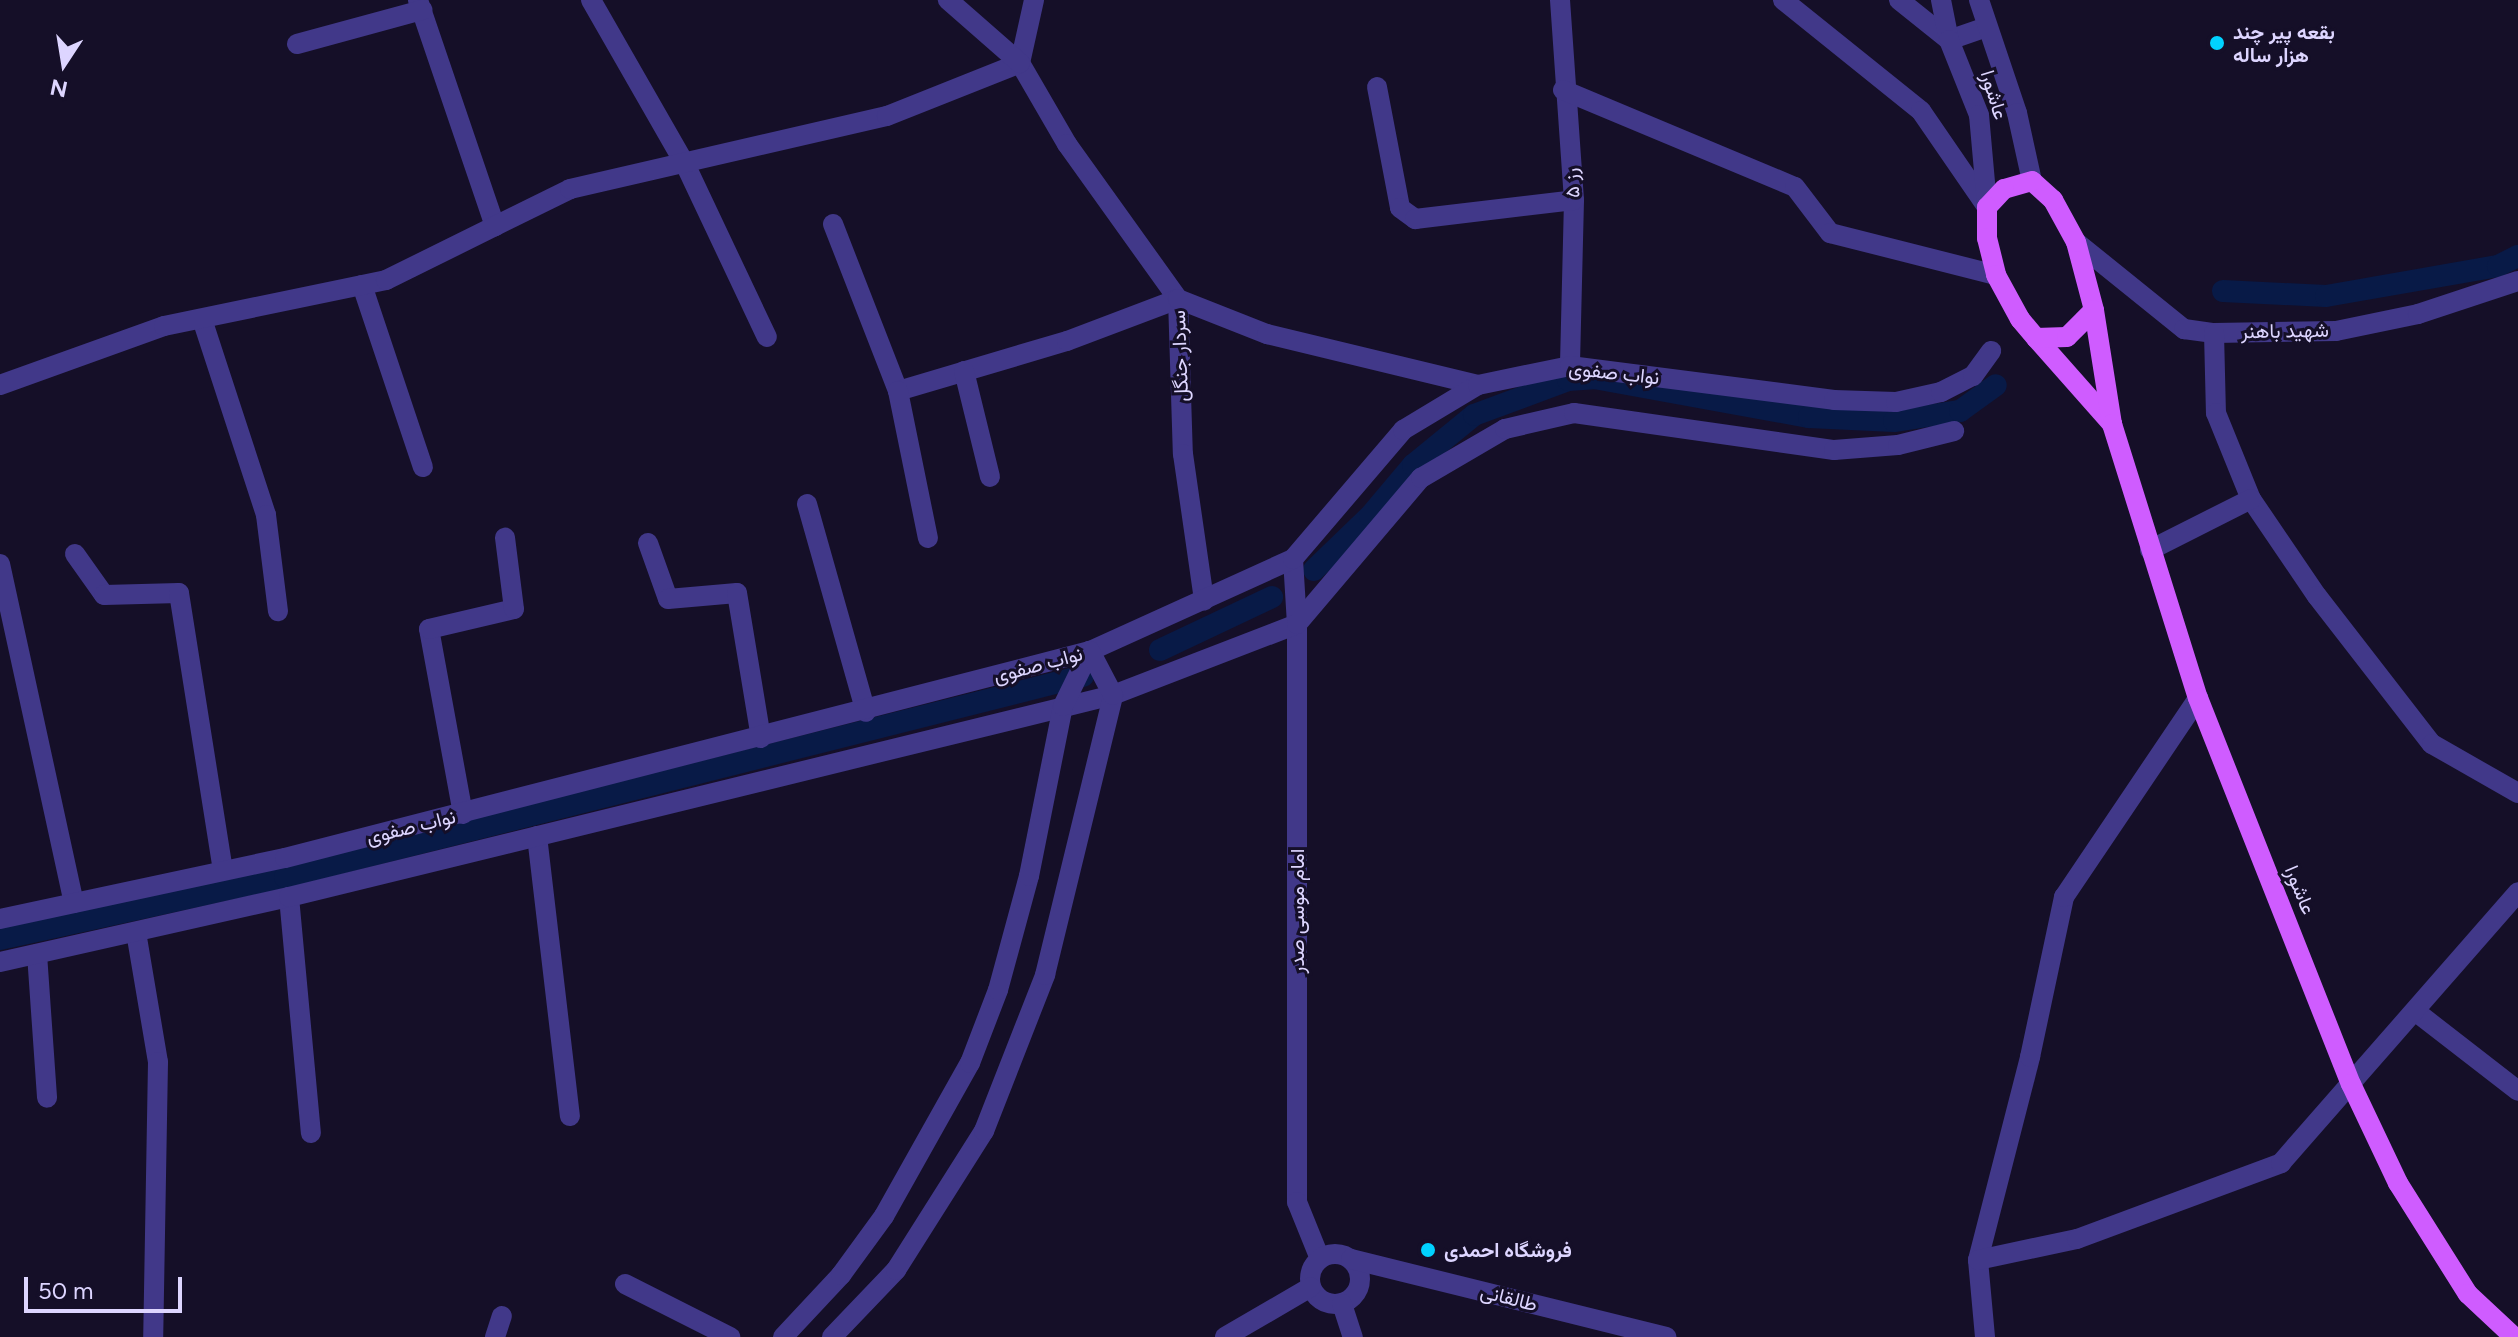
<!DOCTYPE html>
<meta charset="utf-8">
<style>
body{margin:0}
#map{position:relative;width:2518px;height:1337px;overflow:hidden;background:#150f28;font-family:Figtree,Vazirmatn,sans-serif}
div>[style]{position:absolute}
.canal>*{height:22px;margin:-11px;padding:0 11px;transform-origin:11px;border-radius:11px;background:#081a47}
.minor>*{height:20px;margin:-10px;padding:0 10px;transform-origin:10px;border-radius:10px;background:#413889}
.minor>.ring{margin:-10px;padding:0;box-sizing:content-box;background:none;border:20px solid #413889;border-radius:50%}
.major>*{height:20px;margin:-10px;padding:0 10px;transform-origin:10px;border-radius:10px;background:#cf5cff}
.dots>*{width:22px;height:22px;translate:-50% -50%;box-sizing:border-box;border:4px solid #150f28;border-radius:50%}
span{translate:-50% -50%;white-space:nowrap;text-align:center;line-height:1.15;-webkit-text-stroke:6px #150f28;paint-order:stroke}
.poi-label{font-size:20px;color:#ddd5ff;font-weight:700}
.left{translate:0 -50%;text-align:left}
.street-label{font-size:20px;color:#ddd5ff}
.north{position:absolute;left:24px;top:24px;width:80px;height:80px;-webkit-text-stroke:6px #150f28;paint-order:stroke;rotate:192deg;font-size:22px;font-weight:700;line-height:32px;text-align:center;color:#ddd5ff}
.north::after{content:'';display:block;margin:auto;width:28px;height:36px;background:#ddd5ff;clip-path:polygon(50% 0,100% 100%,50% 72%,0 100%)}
.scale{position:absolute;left:24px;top:1277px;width:158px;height:36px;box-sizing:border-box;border:4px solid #ddd5ff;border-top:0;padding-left:10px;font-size:24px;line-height:28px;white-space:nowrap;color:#ddd5ff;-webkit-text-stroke:6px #150f28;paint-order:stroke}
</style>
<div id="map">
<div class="canal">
<i style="left:2223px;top:291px;width:103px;rotate:2.8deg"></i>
<i style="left:2326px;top:296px;width:175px;rotate:-9.9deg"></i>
<i style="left:2498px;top:266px;width:22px;rotate:-27deg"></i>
<i style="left:1314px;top:570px;width:78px;rotate:-44deg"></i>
<i style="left:1370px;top:516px;width:67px;rotate:-49.9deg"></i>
<i style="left:1413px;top:465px;width:79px;rotate:-39.3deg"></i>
<i style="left:1474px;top:415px;width:100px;rotate:-20.4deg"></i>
<i style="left:1568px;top:380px;width:26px;rotate:-4deg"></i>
<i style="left:1594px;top:378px;width:219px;rotate:10.3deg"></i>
<i style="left:1809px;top:417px;width:85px;rotate:2.7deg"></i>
<i style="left:1894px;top:421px;width:67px;rotate:-8.6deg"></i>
<i style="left:1960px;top:411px;width:44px;rotate:-35.8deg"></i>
<i style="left:1160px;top:650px;width:124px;rotate:-25.3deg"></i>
<i style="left:0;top:939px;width:292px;rotate:-12.3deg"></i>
<i style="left:285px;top:877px;width:823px;rotate:-14.14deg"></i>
</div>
<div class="minor">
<i style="left:418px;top:0;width:239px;rotate:71.2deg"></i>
<i style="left:591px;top:0;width:191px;rotate:60.2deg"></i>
<i style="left:686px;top:166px;width:189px;rotate:64.7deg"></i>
<i style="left:1034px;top:0;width:65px;rotate:102.5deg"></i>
<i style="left:1020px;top:63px;width:94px;rotate:59.9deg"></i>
<i style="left:1067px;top:144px;width:191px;rotate:54.4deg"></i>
<i style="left:1178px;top:299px;width:155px;rotate:88.2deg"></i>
<i style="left:1183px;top:454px;width:148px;rotate:81.8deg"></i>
<i style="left:1560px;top:0;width:200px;rotate:86deg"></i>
<i style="left:1574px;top:200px;width:166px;rotate:91.4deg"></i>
<i style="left:1783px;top:0;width:177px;rotate:38.8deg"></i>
<i style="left:1921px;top:111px;width:116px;rotate:55.5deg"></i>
<i style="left:1899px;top:0;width:64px;rotate:38.7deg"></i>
<i style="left:1949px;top:40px;width:39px;rotate:-19deg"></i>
<i style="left:1941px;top:0;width:41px;rotate:78.7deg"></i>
<i style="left:1949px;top:40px;width:81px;rotate:68.2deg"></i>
<i style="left:1979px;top:115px;width:90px;rotate:84.9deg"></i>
<i style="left:1979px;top:0;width:119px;rotate:71.4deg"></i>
<i style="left:2017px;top:113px;width:70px;rotate:77.6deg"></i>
<i style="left:297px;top:44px;width:130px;rotate:-15.2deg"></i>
<i style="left:1377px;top:87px;width:123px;rotate:79.2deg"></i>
<i style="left:1400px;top:208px;width:19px;rotate:36deg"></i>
<i style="left:1415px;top:219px;width:160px;rotate:-6.8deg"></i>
<i style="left:1563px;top:90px;width:251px;rotate:22.7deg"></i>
<i style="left:1795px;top:187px;width:58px;rotate:52.7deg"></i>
<i style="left:1830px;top:233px;width:171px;rotate:14.2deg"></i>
<i style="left:833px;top:224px;width:179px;rotate:68.7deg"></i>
<i style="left:898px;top:391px;width:176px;rotate:-16.5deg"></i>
<i style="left:1067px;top:341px;width:119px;rotate:-20.7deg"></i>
<i style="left:1178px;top:299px;width:96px;rotate:21.5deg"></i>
<i style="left:1267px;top:334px;width:217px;rotate:13.6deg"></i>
<i style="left:2076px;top:242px;width:139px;rotate:38.9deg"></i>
<i style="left:2184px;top:329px;width:30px;rotate:8deg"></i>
<i style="left:2214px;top:333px;width:122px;rotate:-0.9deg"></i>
<i style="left:2336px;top:331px;width:84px;rotate:-11.7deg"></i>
<i style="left:2418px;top:314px;width:105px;rotate:-18.3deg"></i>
<i style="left:362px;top:285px;width:192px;rotate:71.5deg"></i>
<i style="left:202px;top:319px;width:206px;rotate:71.9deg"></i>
<i style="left:266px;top:515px;width:97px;rotate:82.9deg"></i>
<i style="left:2214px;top:333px;width:80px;rotate:88.6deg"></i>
<i style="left:2216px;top:413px;width:93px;rotate:67.9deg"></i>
<i style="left:2251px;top:499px;width:117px;rotate:55.8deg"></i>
<i style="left:2317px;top:596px;width:187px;rotate:52.2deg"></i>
<i style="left:2432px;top:744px;width:99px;rotate:29.7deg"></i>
<i style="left:964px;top:371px;width:109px;rotate:76.2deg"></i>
<i style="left:0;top:385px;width:174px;rotate:-19.8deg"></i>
<i style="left:164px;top:326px;width:227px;rotate:-11.7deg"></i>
<i style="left:386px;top:280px;width:205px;rotate:-26.3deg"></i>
<i style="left:570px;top:189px;width:325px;rotate:-13deg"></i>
<i style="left:887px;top:116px;width:143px;rotate:-21.7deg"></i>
<i style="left:1020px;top:63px;width:96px;rotate:-138.8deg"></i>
<i style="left:898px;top:391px;width:150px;rotate:78.5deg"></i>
<i style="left:807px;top:504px;width:216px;rotate:74.2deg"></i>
<i style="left:648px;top:543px;width:59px;rotate:70.3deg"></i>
<i style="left:668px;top:599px;width:69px;rotate:-5deg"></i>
<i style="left:737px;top:593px;width:147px;rotate:80.6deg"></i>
<i style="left:2150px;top:550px;width:113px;rotate:-26.8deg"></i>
<i style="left:75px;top:554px;width:50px;rotate:54.7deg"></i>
<i style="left:104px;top:595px;width:75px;rotate:-1.5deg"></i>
<i style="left:179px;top:593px;width:281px;rotate:81deg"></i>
<i style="left:1293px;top:559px;width:65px;rotate:86.5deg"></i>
<i style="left:1297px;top:624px;width:578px;rotate:90deg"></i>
<i style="left:1297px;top:1202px;width:61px;rotate:68deg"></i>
<i style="left:0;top:564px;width:347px;rotate:77.7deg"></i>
<i style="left:463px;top:814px;width:188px;rotate:-100.4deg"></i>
<i style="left:429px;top:629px;width:87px;rotate:-13.2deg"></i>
<i style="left:514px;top:609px;width:72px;rotate:-97.2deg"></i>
<i style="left:537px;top:836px;width:282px;rotate:83.3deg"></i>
<i style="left:289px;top:897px;width:237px;rotate:84.7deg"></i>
<i style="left:0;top:919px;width:291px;rotate:-12.1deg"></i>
<i style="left:285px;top:858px;width:831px;rotate:-14.42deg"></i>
<i style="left:1090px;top:651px;width:223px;rotate:-24.4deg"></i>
<i style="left:1293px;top:559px;width:170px;rotate:-49.5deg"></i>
<i style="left:1403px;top:430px;width:87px;rotate:-31deg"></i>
<i style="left:1478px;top:385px;width:94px;rotate:-11.7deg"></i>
<i style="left:1570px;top:366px;width:266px;rotate:7.3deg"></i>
<i style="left:1834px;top:400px;width:62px;rotate:1.8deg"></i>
<i style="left:1896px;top:402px;width:46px;rotate:-12.5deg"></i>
<i style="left:1941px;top:392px;width:36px;rotate:-27deg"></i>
<i style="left:1973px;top:376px;width:31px;rotate:-54deg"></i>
<i style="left:136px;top:932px;width:132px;rotate:80.4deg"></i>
<i style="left:158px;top:1062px;width:275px;rotate:91deg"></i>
<i style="left:37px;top:954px;width:144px;rotate:86deg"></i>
<i style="left:0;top:962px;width:296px;rotate:-12.7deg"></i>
<i style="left:289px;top:897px;width:848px;rotate:-13.77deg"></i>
<i style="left:1113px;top:695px;width:197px;rotate:-21.1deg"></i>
<i style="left:1297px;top:624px;width:192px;rotate:-49.7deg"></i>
<i style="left:1421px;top:478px;width:97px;rotate:-30.3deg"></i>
<i style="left:1505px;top:429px;width:71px;rotate:-13.1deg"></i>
<i style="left:1574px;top:413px;width:263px;rotate:8.1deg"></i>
<i style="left:1834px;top:450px;width:64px;rotate:-4.5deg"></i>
<i style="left:1898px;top:445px;width:58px;rotate:-14deg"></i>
<i style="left:2415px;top:1011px;width:130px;rotate:37.8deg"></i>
<i class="ring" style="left:1310px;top:1254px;width:30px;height:30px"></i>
<i style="left:1351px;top:1259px;width:325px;rotate:13.9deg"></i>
<i style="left:1978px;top:1260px;width:210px;rotate:-75.6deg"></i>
<i style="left:2030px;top:1057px;width:164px;rotate:-78deg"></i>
<i style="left:2064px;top:897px;width:240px;rotate:-56deg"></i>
<i style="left:625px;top:1284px;width:118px;rotate:26.8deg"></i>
<i style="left:1342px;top:1304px;width:35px;rotate:72deg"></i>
<i style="left:495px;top:1337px;width:22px;rotate:-72deg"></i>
<i style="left:783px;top:1337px;width:85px;rotate:-46.9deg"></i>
<i style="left:841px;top:1275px;width:73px;rotate:-53.9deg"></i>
<i style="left:884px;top:1216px;width:176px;rotate:-60.7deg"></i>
<i style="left:970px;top:1063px;width:78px;rotate:-69deg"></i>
<i style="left:998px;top:990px;width:118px;rotate:-74.8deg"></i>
<i style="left:1029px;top:876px;width:173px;rotate:-78.7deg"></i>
<i style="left:1063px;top:706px;width:61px;rotate:-63.9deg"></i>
<i style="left:832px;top:1337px;width:93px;rotate:-46.3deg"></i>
<i style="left:896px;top:1270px;width:165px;rotate:-57.7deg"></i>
<i style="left:984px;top:1131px;width:168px;rotate:-68.6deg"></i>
<i style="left:1045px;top:975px;width:288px;rotate:-76.3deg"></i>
<i style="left:1113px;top:695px;width:50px;rotate:-117.6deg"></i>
<i style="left:1225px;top:1337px;width:99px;rotate:-30.2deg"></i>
<i style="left:1985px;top:1337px;width:77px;rotate:-95.2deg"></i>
<i style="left:1978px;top:1260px;width:101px;rotate:-12deg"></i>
<i style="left:2077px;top:1239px;width:218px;rotate:-20.4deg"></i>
<i style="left:2281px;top:1163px;width:360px;rotate:-48.8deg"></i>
</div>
<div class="major">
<i style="left:2036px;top:338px;width:115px;rotate:48.5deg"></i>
<i style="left:2112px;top:424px;width:115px;rotate:-99deg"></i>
<i style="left:2094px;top:310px;width:70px;rotate:-104.8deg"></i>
<i style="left:2076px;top:242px;width:48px;rotate:-118.7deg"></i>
<i style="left:2053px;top:200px;width:28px;rotate:-138deg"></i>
<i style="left:2032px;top:181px;width:29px;rotate:164deg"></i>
<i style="left:2004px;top:189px;width:25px;rotate:133deg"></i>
<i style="left:1987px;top:207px;width:31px;rotate:90deg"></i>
<i style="left:1987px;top:238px;width:38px;rotate:76deg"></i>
<i style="left:1996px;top:275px;width:50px;rotate:61.4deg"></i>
<i style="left:2020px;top:319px;width:25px;rotate:50deg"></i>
<i style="left:2036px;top:338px;width:31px;rotate:-2deg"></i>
<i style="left:2067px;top:337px;width:38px;rotate:-45deg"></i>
<i style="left:2112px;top:424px;width:287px;rotate:72.6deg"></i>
<i style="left:2198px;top:698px;width:415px;rotate:68.4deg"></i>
<i style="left:2351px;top:1084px;width:110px;rotate:64.6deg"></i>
<i style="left:2398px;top:1183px;width:131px;rotate:57.8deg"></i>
<i style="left:2468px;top:1294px;width:63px;rotate:43.1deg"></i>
</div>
<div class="dots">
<i style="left:2217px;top:43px;background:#01d2ff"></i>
<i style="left:1428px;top:1250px;background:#01d2ff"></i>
</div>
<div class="poi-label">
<span class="left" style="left:2233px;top:44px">بقعه پیر چند<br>هزار ساله</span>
<span class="left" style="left:1444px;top:1250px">فروشگاه احمدی</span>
</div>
<div class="street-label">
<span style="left:1994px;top:95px;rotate:73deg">عاشورا</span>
<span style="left:1572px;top:183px;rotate:-95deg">رز ۵</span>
<span style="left:2285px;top:331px;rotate:-1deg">شهید باهنر</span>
<span style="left:1180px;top:356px;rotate:-92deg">سردار جنگل</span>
<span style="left:1614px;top:373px;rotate:6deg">نواب صفوی</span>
<span style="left:1038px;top:665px;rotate:-15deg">نواب صفوی</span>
<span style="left:411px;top:827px;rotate:-14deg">نواب صفوی</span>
<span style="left:2300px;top:890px;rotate:68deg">عاشورا</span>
<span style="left:1297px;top:911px;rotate:-90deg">امام موسی صدر</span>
<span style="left:1509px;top:1298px;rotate:14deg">طالقانی</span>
</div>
<div class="north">N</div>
<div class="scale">50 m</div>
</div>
